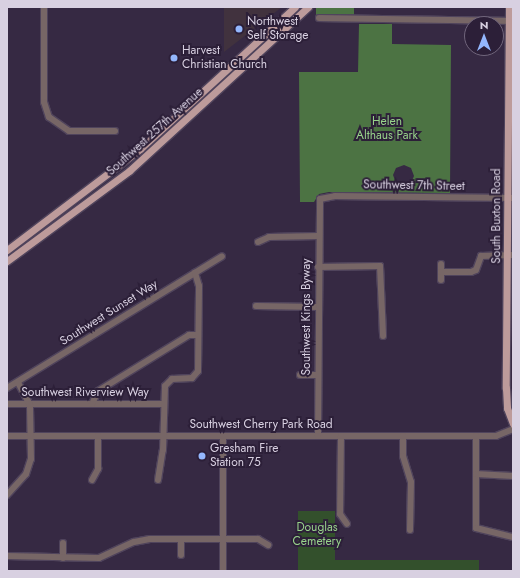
<!DOCTYPE html>
<style>
body{margin:0}
#map{position:relative;width:520px;height:578px;overflow:hidden;background:#362943;font-family:Jost,sans-serif}
div>[style]{position:absolute}
.commercial>*{inset:0;background:#41323e}
.green>*{inset:0;background:#33502c}
.forest>*{inset:0;background:#4c7343;transform-origin:0 0}
.roads{filter:drop-shadow(1px 0 #50445c) drop-shadow(-1px 0 #50445c) drop-shadow(0 1px #50445c) drop-shadow(0 -1px #50445c)}
.minor>*{height:6px;margin:-3px;padding:0 3px;transform-origin:3px;border-radius:3px;background:#766}
.major>*{height:7px;margin:-3.5px;padding:0 3.5px;transform-origin:3.5px;border-radius:3.5px;background:#bd9b9b}
.dots>*{width:11px;height:11px;translate:-50% -50%;box-sizing:border-box;border:2px solid #2c1f38;border-radius:50%}
span{translate:-50% -50%;white-space:nowrap;text-align:center;line-height:1.15;-webkit-text-stroke:4px #2c1f38;paint-order:stroke}
.poi-label{font-size:12px;color:#d8d0e1}
.left{translate:0 -50%;text-align:left}
.park-label{font-size:12px;color:#97d28a}
.street-label{font-size:12px;color:#d8d0e1}
.frame{position:absolute;inset:0;border:8px solid #d8d0e1;pointer-events:none}
.north{position:absolute;left:464px;top:16px;width:40px;height:40px;box-sizing:border-box;background:#2c1f38;border:1px solid #71667c;border-radius:50%;rotate:0deg;font-size:11px;font-weight:700;line-height:16px;text-align:center;color:#d8d0e1}
.north::after{content:'';display:block;margin:auto;width:14px;height:18px;background:#94b7fd;clip-path:polygon(50% 0,100% 100%,50% 72%,0 100%)}
</style>
<div id="map">
<div class="commercial">
<i style="clip-path:polygon(224px 7px,282px 7px,224px 52px)"></i>
</div>
<div class="green">
<i style="clip-path:polygon(298px 511px,335px 511px,335px 560px,479px 560px,479px 571px,298px 571px)"></i>
</div>
<div class="forest">
<i style="left:316px;top:7px;width:38px;height:8px"></i>
<i style="clip-path:polygon(evenodd,359px 24px,392px 24px,392px 44px,451px 45px,450px 193px,329px 192px,319px 194px,314px 202px,300px 202px,299px 72px,358px 72px,359px 24px,404px 165px,411px 168px,414px 176px,411px 183px,404px 186px,396px 183px,393px 175px,396px 168px,404px 165px)"></i>
</div>
<div class="roads">
<div class="minor">
<i style="left:44px;top:7px;width:95px;rotate:90deg"></i>
<i style="left:44px;top:102px;width:16px;rotate:72deg"></i>
<i style="left:49px;top:117px;width:24px;rotate:35deg"></i>
<i style="left:69px;top:131px;width:46px"></i>
<i style="left:319px;top:18px;width:194px;rotate:0.9deg"></i>
<i style="left:258px;top:242px;width:12px;rotate:-24deg"></i>
<i style="left:269px;top:237px;width:49px;rotate:-1.2deg"></i>
<i style="left:441px;top:264px;width:16px;rotate:90deg"></i>
<i style="left:380px;top:266px;width:70px;rotate:87.5deg"></i>
<i style="left:318px;top:267px;width:62px;rotate:-0.9deg"></i>
<i style="left:441px;top:272px;width:30px"></i>
<i style="left:471px;top:272px;width:5px;rotate:-22deg"></i>
<i style="left:476px;top:270px;width:15px;rotate:-70deg"></i>
<i style="left:481px;top:256px;width:32px;rotate:-2deg"></i>
<i style="left:256px;top:306px;width:62px;rotate:0.9deg"></i>
<i style="left:300px;top:375px;width:18px"></i>
<i style="left:7px;top:388px;width:252px;rotate:-31.5deg"></i>
<i style="left:7px;top:404px;width:157px"></i>
<i style="left:92px;top:404px;width:14px;rotate:-65deg"></i>
<i style="left:98px;top:391px;width:107px;rotate:-31.6deg"></i>
<i style="left:189px;top:335px;width:9px"></i>
<i style="left:7px;top:436px;width:489px"></i>
<i style="left:496px;top:436px;width:18px;rotate:-22deg"></i>
<i style="left:318px;top:436px;width:237px;rotate:-89.5deg"></i>
<i style="left:320px;top:199px;width:15px;rotate:-11deg"></i>
<i style="left:335px;top:196px;width:178px;rotate:0.6deg"></i>
<i style="left:341px;top:436px;width:78px;rotate:90.7deg"></i>
<i style="left:340px;top:514px;width:12px;rotate:55deg"></i>
<i style="left:403px;top:436px;width:20px;rotate:90deg"></i>
<i style="left:403px;top:456px;width:27px;rotate:73deg"></i>
<i style="left:411px;top:482px;width:48px;rotate:91.2deg"></i>
<i style="left:476px;top:436px;width:92px;rotate:90deg"></i>
<i style="left:476px;top:528px;width:38px;rotate:14deg"></i>
<i style="left:476px;top:474px;width:37px;rotate:3deg"></i>
<i style="left:92px;top:480px;width:13px;rotate:-61deg"></i>
<i style="left:98px;top:469px;width:33px;rotate:-90deg"></i>
<i style="left:158px;top:480px;width:30px;rotate:-81deg"></i>
<i style="left:163px;top:450px;width:64px;rotate:-88.2deg"></i>
<i style="left:165px;top:386px;width:10px;rotate:-45deg"></i>
<i style="left:172px;top:379px;width:20px;rotate:-3deg"></i>
<i style="left:192px;top:378px;width:9px;rotate:-49deg"></i>
<i style="left:198px;top:371px;width:85px;rotate:-89.3deg"></i>
<i style="left:199px;top:286px;width:14px;rotate:-107deg"></i>
<i style="left:7px;top:495px;width:28px;rotate:-48deg"></i>
<i style="left:26px;top:474px;width:16px;rotate:-72deg"></i>
<i style="left:31px;top:459px;width:54px;rotate:-91.1deg"></i>
<i style="left:30px;top:405px;width:26px;rotate:-118deg"></i>
<i style="left:63px;top:543px;width:15px;rotate:90deg"></i>
<i style="left:181px;top:555px;width:16px;rotate:-90deg"></i>
<i style="left:7px;top:556px;width:92px;rotate:1.2deg"></i>
<i style="left:99px;top:558px;width:38px;rotate:-25deg"></i>
<i style="left:134px;top:542px;width:16px;rotate:-11deg"></i>
<i style="left:150px;top:539px;width:108px"></i>
<i style="left:258px;top:539px;width:12px;rotate:31deg"></i>
<i style="left:223px;top:571px;width:135px;rotate:-90deg"></i>
</div>
<div class="major">
<i style="left:509px;top:7px;width:381px;rotate:90.5deg"></i>
<i style="left:506px;top:388px;width:20px;rotate:87deg"></i>
<i style="left:507px;top:408px;width:17px;rotate:69deg"></i>
<i style="left:7px;top:250px;width:167px;rotate:-37.2deg"></i>
<i style="left:140px;top:149px;width:210px;rotate:-42.5deg"></i>
<i style="left:7px;top:261px;width:152px;rotate:-36.4deg"></i>
<i style="left:129px;top:171px;width:243px;rotate:-42.5deg"></i>
</div>
</div>
<div class="dots">
<i style="left:239px;top:29px;background:#94b7fd"></i>
<i style="left:174px;top:58px;background:#94b7fd"></i>
<i style="left:202px;top:456px;background:#94b7fd"></i>
</div>
<div class="poi-label">
<span class="left" style="left:247px;top:29px">Northwest<br>Self Storage</span>
<span class="left" style="left:182px;top:58px">Harvest<br>Christian Church</span>
<span class="left" style="left:210px;top:456px">Gresham Fire<br>Station 75</span>
</div>
<div class="park-label">
<span style="left:387px;top:129px">Helen<br>Althaus Park</span>
<span style="left:317px;top:535px">Douglas<br>Cemetery</span>
</div>
<div class="street-label">
<span style="left:155px;top:132px;rotate:-42deg">Southwest 257th Avenue</span>
<span style="left:414px;top:186px;rotate:1deg">Southwest 7th Street</span>
<span style="left:497px;top:216px;rotate:-90deg">South Buxton Road</span>
<span style="left:109px;top:313px;rotate:-32deg">Southwest Sunset Way</span>
<span style="left:307px;top:317px;rotate:-90deg">Southwest Kings Byway</span>
<span style="left:85px;top:393px">Southwest Riverview Way</span>
<span style="left:261px;top:425px">Southwest Cherry Park Road</span>
</div>
<div class="frame"></div>
<div class="north">N</div>
</div>
